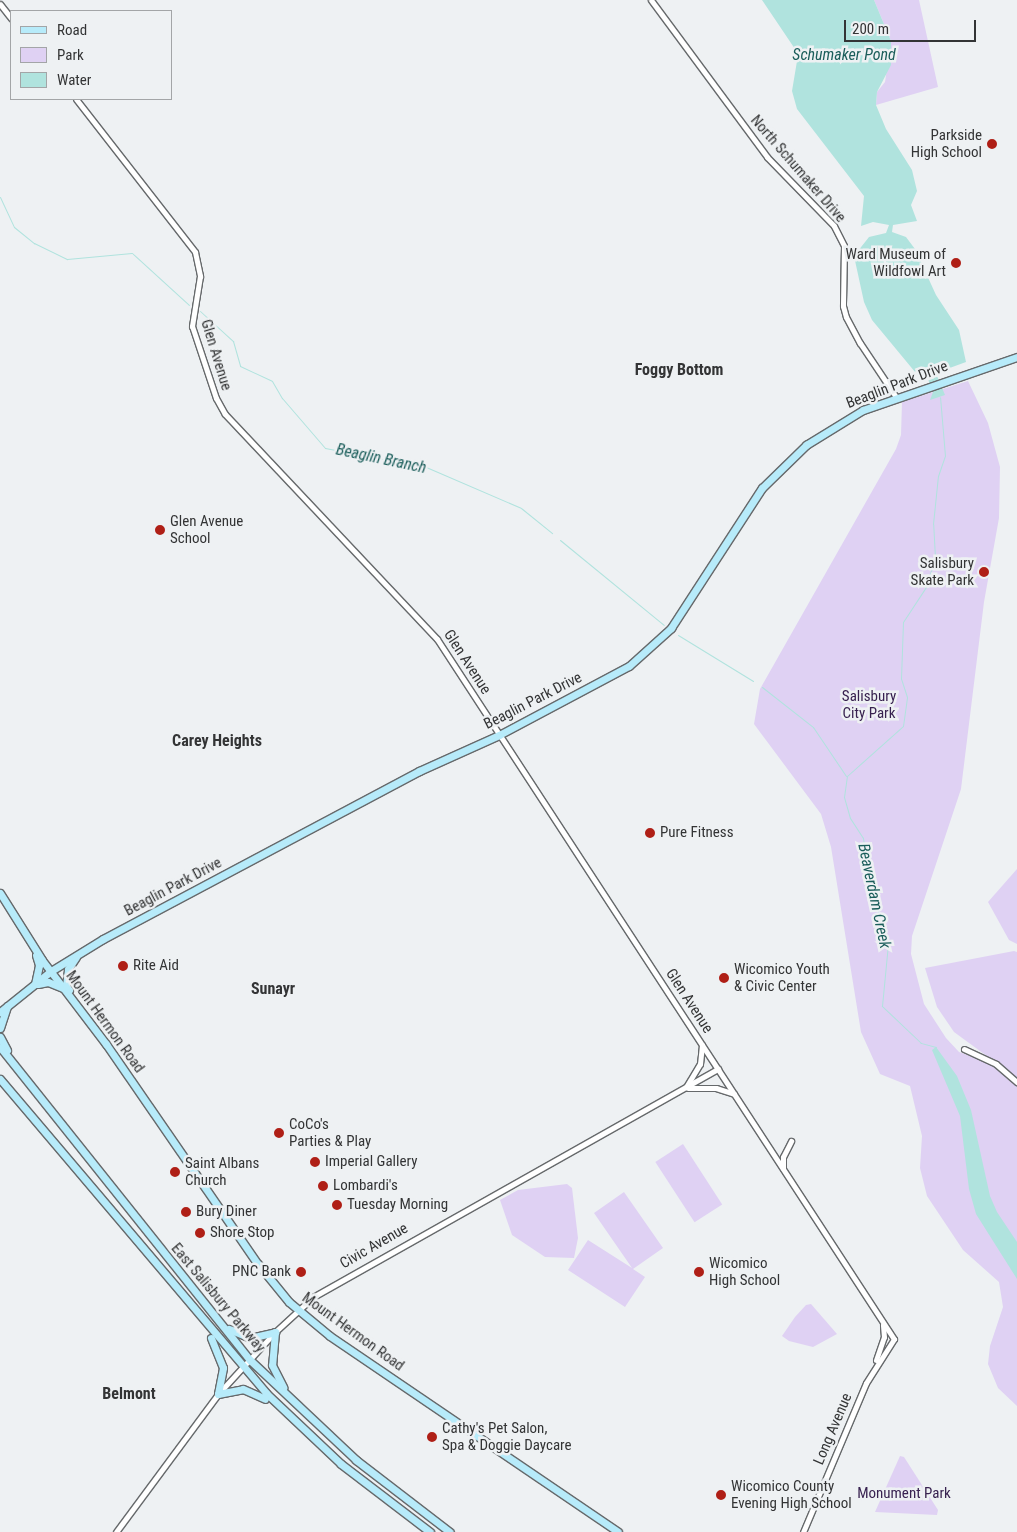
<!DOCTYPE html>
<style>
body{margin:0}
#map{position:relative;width:1017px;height:1532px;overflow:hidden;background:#eef1f3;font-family:"Roboto Condensed",sans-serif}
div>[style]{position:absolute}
.green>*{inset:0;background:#dfd1f3;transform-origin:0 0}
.water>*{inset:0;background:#b0e3de}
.stream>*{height:1px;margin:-0.5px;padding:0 0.5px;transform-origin:0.5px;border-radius:0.5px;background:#b0e3de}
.roads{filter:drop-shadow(1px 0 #66696b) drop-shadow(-1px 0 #66696b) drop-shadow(0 1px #66696b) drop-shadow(0 -1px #66696b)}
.minor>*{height:5px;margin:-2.5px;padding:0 2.5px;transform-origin:2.5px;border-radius:2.5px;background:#fff}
.major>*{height:7px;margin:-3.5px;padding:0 3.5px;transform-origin:3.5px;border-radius:3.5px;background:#b7ebfa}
.dots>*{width:14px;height:14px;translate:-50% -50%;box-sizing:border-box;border:2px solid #eef1f3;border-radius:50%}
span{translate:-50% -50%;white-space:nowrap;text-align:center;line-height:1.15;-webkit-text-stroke:5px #eef1f3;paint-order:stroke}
.poi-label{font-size:15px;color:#333435}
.right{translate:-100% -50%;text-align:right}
.left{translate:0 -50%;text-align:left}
.street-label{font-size:15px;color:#333435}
.park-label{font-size:15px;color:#382250}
.water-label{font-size:16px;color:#1a5d5a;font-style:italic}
.neighbourhood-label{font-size:16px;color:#333435;font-weight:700}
.legend{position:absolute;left:10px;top:10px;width:162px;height:90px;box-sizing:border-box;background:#eef1f3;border:1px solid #a3a5a7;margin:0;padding:6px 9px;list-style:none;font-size:15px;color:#333435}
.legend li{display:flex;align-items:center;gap:10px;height:25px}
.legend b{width:25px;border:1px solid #a3a5a7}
.scale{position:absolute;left:844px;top:20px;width:132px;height:22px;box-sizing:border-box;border:2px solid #333435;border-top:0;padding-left:6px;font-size:15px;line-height:18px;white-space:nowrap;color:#333435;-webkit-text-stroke:4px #eef1f3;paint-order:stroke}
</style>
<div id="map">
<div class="green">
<i style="clip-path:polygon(874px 0,919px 0,938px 87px,876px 105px,877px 92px,885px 82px,891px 41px)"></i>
<i style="clip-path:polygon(968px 381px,988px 423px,1000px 467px,999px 518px,984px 602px,961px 789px,912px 936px,911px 954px,924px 1004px,946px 1038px,959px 1052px,988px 1062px,1017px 1085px,1017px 1406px,998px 1388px,988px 1364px,990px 1346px,1003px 1307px,999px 1282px,963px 1250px,927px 1196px,920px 1168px,922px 1136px,910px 1086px,880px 1074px,861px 1032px,831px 847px,821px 814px,754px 724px,760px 689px,896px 449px,901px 435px,902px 402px)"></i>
<i style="clip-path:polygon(1017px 869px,1017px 944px,1009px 940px,988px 902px)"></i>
<i style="clip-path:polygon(1014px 951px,1017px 952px,1017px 1078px,954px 1032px,937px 1007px,925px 968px)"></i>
<i style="left:683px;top:1144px;width:72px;height:33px;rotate:57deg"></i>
<i style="clip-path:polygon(567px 1184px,572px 1188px,578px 1238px,574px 1258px,545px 1257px,512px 1235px,500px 1200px,518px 1190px)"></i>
<i style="clip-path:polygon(624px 1192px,663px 1248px,633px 1269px,645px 1277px,625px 1307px,568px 1270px,588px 1240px,632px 1268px,594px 1213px)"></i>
<i style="clip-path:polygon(811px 1304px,837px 1334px,813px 1347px,789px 1341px,782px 1336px,795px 1317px,806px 1305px)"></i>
<i style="clip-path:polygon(900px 1456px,904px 1457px,938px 1510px,937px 1515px,875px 1512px)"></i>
</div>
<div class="water">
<i style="clip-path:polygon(762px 0,874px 0,891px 41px,891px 65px,877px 92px,876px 105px,886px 129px,912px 170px,917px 191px,911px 205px,917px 221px,893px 225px,892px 232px,906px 237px,915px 249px,936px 295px,959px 330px,966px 362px,936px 373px,932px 364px,945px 395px,930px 400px,933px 392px,923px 367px,924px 376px,920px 378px,872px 320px,864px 302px,854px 256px,869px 237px,886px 233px,889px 225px,873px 222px,861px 226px,864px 196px,797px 109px,792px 91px,797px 61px,795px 49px)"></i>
<i style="clip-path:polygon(936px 1047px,957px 1076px,971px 1110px,990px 1196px,997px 1212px,1017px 1242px,1017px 1279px,976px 1214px,969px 1189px,960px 1116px,932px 1050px)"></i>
</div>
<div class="stream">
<i style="left:0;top:197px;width:33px;rotate:65deg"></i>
<i style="left:14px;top:227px;width:26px;rotate:39deg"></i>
<i style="left:34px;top:243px;width:37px;rotate:26deg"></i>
<i style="left:67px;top:259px;width:65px;rotate:-5.3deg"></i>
<i style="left:132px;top:253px;width:77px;rotate:42.4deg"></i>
<i style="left:200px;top:311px;width:45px;rotate:42.3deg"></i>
<i style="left:233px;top:341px;width:26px;rotate:74deg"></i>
<i style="left:240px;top:366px;width:35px;rotate:25deg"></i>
<i style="left:272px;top:381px;width:20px;rotate:60deg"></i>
<i style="left:282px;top:398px;width:66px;rotate:49.3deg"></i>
<i style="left:325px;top:448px;width:103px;rotate:10.7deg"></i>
<i style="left:426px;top:467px;width:103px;rotate:23.3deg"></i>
<i style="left:521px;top:508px;width:40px;rotate:39deg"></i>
<i style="left:560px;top:540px;width:134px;rotate:39.3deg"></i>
<i style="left:678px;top:635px;width:88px;rotate:31.5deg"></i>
<i style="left:762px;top:687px;width:65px;rotate:38.1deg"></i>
<i style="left:813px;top:727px;width:59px;rotate:56deg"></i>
<i style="left:936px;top:1047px;width:16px;rotate:-165deg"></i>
<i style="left:921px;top:1043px;width:54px;rotate:-136.5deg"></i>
<i style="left:882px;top:1006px;width:62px;rotate:-84.5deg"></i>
<i style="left:888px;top:944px;width:54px;rotate:-107.1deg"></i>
<i style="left:872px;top:892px;width:55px;rotate:-99.5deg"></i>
<i style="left:863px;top:838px;width:24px;rotate:-123deg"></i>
<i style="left:850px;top:818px;width:22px;rotate:-106deg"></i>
<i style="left:844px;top:797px;width:21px;rotate:-82deg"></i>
<i style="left:847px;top:776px;width:75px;rotate:-41.8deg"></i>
<i style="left:903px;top:726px;width:29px;rotate:-82deg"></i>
<i style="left:907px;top:697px;width:19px;rotate:-108deg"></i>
<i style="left:901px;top:679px;width:57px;rotate:-88deg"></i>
<i style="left:903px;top:622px;width:42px;rotate:-56.7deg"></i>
<i style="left:926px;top:587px;width:30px;rotate:-73deg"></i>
<i style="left:935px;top:558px;width:34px;rotate:-93deg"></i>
<i style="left:933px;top:524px;width:48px;rotate:-84.1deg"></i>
<i style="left:938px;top:476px;width:21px;rotate:-71deg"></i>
<i style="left:945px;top:456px;width:59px;rotate:-94.8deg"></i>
</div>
<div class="roads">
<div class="minor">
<i style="left:651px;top:0;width:195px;rotate:53.5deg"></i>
<i style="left:767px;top:157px;width:96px;rotate:45.8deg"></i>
<i style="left:834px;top:226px;width:22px;rotate:63deg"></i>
<i style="left:844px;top:246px;width:60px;rotate:91deg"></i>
<i style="left:843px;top:306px;width:11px;rotate:75deg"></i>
<i style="left:846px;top:317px;width:30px;rotate:62deg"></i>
<i style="left:860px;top:343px;width:65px;rotate:56.3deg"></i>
<i style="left:0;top:4px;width:18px;rotate:52deg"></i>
<i style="left:76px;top:99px;width:194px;rotate:52.1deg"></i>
<i style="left:195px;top:252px;width:25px;rotate:78deg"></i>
<i style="left:200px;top:276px;width:51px;rotate:99.1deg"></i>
<i style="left:192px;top:326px;width:76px;rotate:71.6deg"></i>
<i style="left:216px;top:398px;width:18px;rotate:61deg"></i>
<i style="left:225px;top:414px;width:309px;rotate:46.7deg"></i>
<i style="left:437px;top:639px;width:836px;rotate:56.86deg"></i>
<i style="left:894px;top:1339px;width:52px;rotate:122.5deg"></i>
<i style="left:866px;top:1383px;width:162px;rotate:112.9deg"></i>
<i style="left:964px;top:1049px;width:35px;rotate:25deg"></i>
<i style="left:996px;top:1064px;width:28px;rotate:41deg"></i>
<i style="left:686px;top:1087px;width:27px;rotate:-59deg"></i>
<i style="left:700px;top:1064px;width:19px;rotate:-84deg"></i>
<i style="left:688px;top:1088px;width:28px"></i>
<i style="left:716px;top:1088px;width:19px;rotate:18deg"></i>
<i style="left:783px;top:1168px;width:11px;rotate:-90deg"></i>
<i style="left:783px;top:1157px;width:18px;rotate:-63deg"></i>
<i style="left:876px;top:1360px;width:24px;rotate:-71deg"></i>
<i style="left:884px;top:1337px;width:12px;rotate:-95deg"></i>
<i style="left:116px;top:1532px;width:172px;rotate:-53.5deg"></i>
<i style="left:218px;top:1394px;width:84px;rotate:-47.4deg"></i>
<i style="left:275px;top:1332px;width:52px;rotate:-42.6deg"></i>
<i style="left:313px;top:1297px;width:465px;rotate:-29.4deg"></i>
</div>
<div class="major">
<i style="left:0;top:893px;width:79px;rotate:57.9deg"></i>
<i style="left:42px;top:960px;width:106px;rotate:52.7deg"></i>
<i style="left:106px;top:1044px;width:267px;rotate:55.4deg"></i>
<i style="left:258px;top:1264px;width:49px;rotate:50.8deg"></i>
<i style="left:289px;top:1302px;width:53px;rotate:39.7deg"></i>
<i style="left:330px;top:1336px;width:348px;rotate:34.2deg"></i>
<i style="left:35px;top:984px;width:19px;rotate:-78deg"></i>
<i style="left:39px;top:965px;width:10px;rotate:-107deg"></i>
<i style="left:38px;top:984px;width:10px;rotate:-11deg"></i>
<i style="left:48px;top:982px;width:16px;rotate:22deg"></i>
<i style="left:69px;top:990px;width:5px;rotate:-127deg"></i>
<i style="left:66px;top:986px;width:17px;rotate:-83deg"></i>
<i style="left:68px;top:969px;width:14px;rotate:-56deg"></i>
<i style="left:0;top:1012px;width:65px;rotate:-38.8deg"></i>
<i style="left:51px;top:971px;width:61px;rotate:-31.6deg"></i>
<i style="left:103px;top:939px;width:358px;rotate:-28deg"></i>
<i style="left:419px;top:771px;width:88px;rotate:-24.2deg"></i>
<i style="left:499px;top:735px;width:147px;rotate:-28deg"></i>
<i style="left:629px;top:666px;width:57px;rotate:-42.1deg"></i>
<i style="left:671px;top:628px;width:167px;rotate:-57deg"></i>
<i style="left:762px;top:488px;width:62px;rotate:-44.3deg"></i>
<i style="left:806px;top:445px;width:67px;rotate:-31.6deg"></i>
<i style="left:863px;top:410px;width:163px;rotate:-19deg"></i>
<i style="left:0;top:1028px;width:23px;rotate:-72deg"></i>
<i style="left:0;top:1037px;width:15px;rotate:62deg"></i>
<i style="left:0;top:1047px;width:401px;rotate:51.4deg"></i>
<i style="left:250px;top:1360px;width:146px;rotate:43.3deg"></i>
<i style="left:356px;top:1460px;width:118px;rotate:37.5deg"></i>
<i style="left:0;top:1079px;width:412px;rotate:49.7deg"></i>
<i style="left:266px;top:1393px;width:103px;rotate:43.4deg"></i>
<i style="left:341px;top:1464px;width:112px;rotate:37.4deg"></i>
<i style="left:229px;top:1329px;width:23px;rotate:23deg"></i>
<i style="left:250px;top:1338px;width:26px;rotate:-13deg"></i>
<i style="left:275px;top:1332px;width:33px;rotate:95deg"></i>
<i style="left:272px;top:1365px;width:25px;rotate:63deg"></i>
<i style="left:211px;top:1338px;width:32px;rotate:68deg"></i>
<i style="left:223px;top:1368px;width:26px;rotate:101deg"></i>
<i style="left:218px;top:1394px;width:25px;rotate:-11deg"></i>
<i style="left:243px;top:1389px;width:24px;rotate:24deg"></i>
</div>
</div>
<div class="dots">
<i style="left:992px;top:144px;background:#af1f16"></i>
<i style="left:956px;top:263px;background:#af1f16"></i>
<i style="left:160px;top:530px;background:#af1f16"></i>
<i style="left:984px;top:572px;background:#af1f16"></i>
<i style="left:650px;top:833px;background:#af1f16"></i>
<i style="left:123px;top:966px;background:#af1f16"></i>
<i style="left:724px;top:978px;background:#af1f16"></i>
<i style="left:279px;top:1133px;background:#af1f16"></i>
<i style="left:315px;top:1162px;background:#af1f16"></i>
<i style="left:175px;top:1172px;background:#af1f16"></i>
<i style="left:323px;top:1186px;background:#af1f16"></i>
<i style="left:337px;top:1205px;background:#af1f16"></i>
<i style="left:186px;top:1212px;background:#af1f16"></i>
<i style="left:200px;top:1233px;background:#af1f16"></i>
<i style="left:301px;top:1272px;background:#af1f16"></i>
<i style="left:699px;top:1272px;background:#af1f16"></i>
<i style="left:432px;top:1437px;background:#af1f16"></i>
<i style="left:721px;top:1495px;background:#af1f16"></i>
</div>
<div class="poi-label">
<span class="right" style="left:982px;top:144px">Parkside<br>High School</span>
<span class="right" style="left:946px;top:263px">Ward Museum of<br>Wildfowl Art</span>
<span class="left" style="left:170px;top:530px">Glen Avenue<br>School</span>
<span class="right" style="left:974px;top:572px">Salisbury<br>Skate Park</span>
<span class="left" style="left:660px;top:833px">Pure Fitness</span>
<span class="left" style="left:133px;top:966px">Rite Aid</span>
<span class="left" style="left:734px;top:978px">Wicomico Youth<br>&amp; Civic Center</span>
<span class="left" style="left:289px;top:1133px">CoCo's<br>Parties &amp; Play</span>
<span class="left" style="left:325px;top:1162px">Imperial Gallery</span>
<span class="left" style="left:185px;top:1172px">Saint Albans<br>Church</span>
<span class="left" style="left:333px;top:1186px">Lombardi's</span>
<span class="left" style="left:347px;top:1205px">Tuesday Morning</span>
<span class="left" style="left:196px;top:1212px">Bury Diner</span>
<span class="left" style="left:210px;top:1233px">Shore Stop</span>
<span class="left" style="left:709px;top:1272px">Wicomico<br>High School</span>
<span class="right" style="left:291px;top:1272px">PNC Bank</span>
<span class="left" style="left:442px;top:1437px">Cathy's Pet Salon,<br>Spa &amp; Doggie Daycare</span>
<span class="left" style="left:731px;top:1495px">Wicomico County<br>Evening High School</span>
</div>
<div class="street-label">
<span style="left:798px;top:169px;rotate:49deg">North Schumaker Drive</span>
<span style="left:216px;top:355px;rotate:73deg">Glen Avenue</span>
<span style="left:897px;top:385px;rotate:-21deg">Beaglin Park Drive</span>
<span style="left:467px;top:662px;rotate:57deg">Glen Avenue</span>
<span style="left:533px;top:701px;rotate:-27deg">Beaglin Park Drive</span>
<span style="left:173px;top:887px;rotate:-28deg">Beaglin Park Drive</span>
<span style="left:689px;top:1001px;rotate:57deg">Glen Avenue</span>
<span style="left:105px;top:1022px;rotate:54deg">Mount Hermon Road</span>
<span style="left:374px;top:1246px;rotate:-30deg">Civic Avenue</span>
<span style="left:218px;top:1298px;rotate:50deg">East Salisbury Parkway</span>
<span style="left:353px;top:1332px;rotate:36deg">Mount Hermon Road</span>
<span style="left:833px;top:1429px;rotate:-67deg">Long Avenue</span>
</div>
<div class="park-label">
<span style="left:869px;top:705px">Salisbury<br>City Park</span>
<span style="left:904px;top:1494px">Monument Park</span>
</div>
<div class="water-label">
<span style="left:844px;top:55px">Schumaker Pond</span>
<span style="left:381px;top:459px;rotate:12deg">Beaglin Branch</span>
<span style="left:874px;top:896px;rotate:78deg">Beaverdam Creek</span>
</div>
<div class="neighbourhood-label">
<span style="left:679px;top:370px">Foggy Bottom</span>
<span style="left:217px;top:741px">Carey Heights</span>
<span style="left:273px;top:989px">Sunayr</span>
<span style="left:129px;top:1394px">Belmont</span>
</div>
<ul class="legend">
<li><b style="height:6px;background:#b7ebfa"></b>Road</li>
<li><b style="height:14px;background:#dfd1f3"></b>Park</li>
<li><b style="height:14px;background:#b0e3de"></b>Water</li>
</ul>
<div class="scale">200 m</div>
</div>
